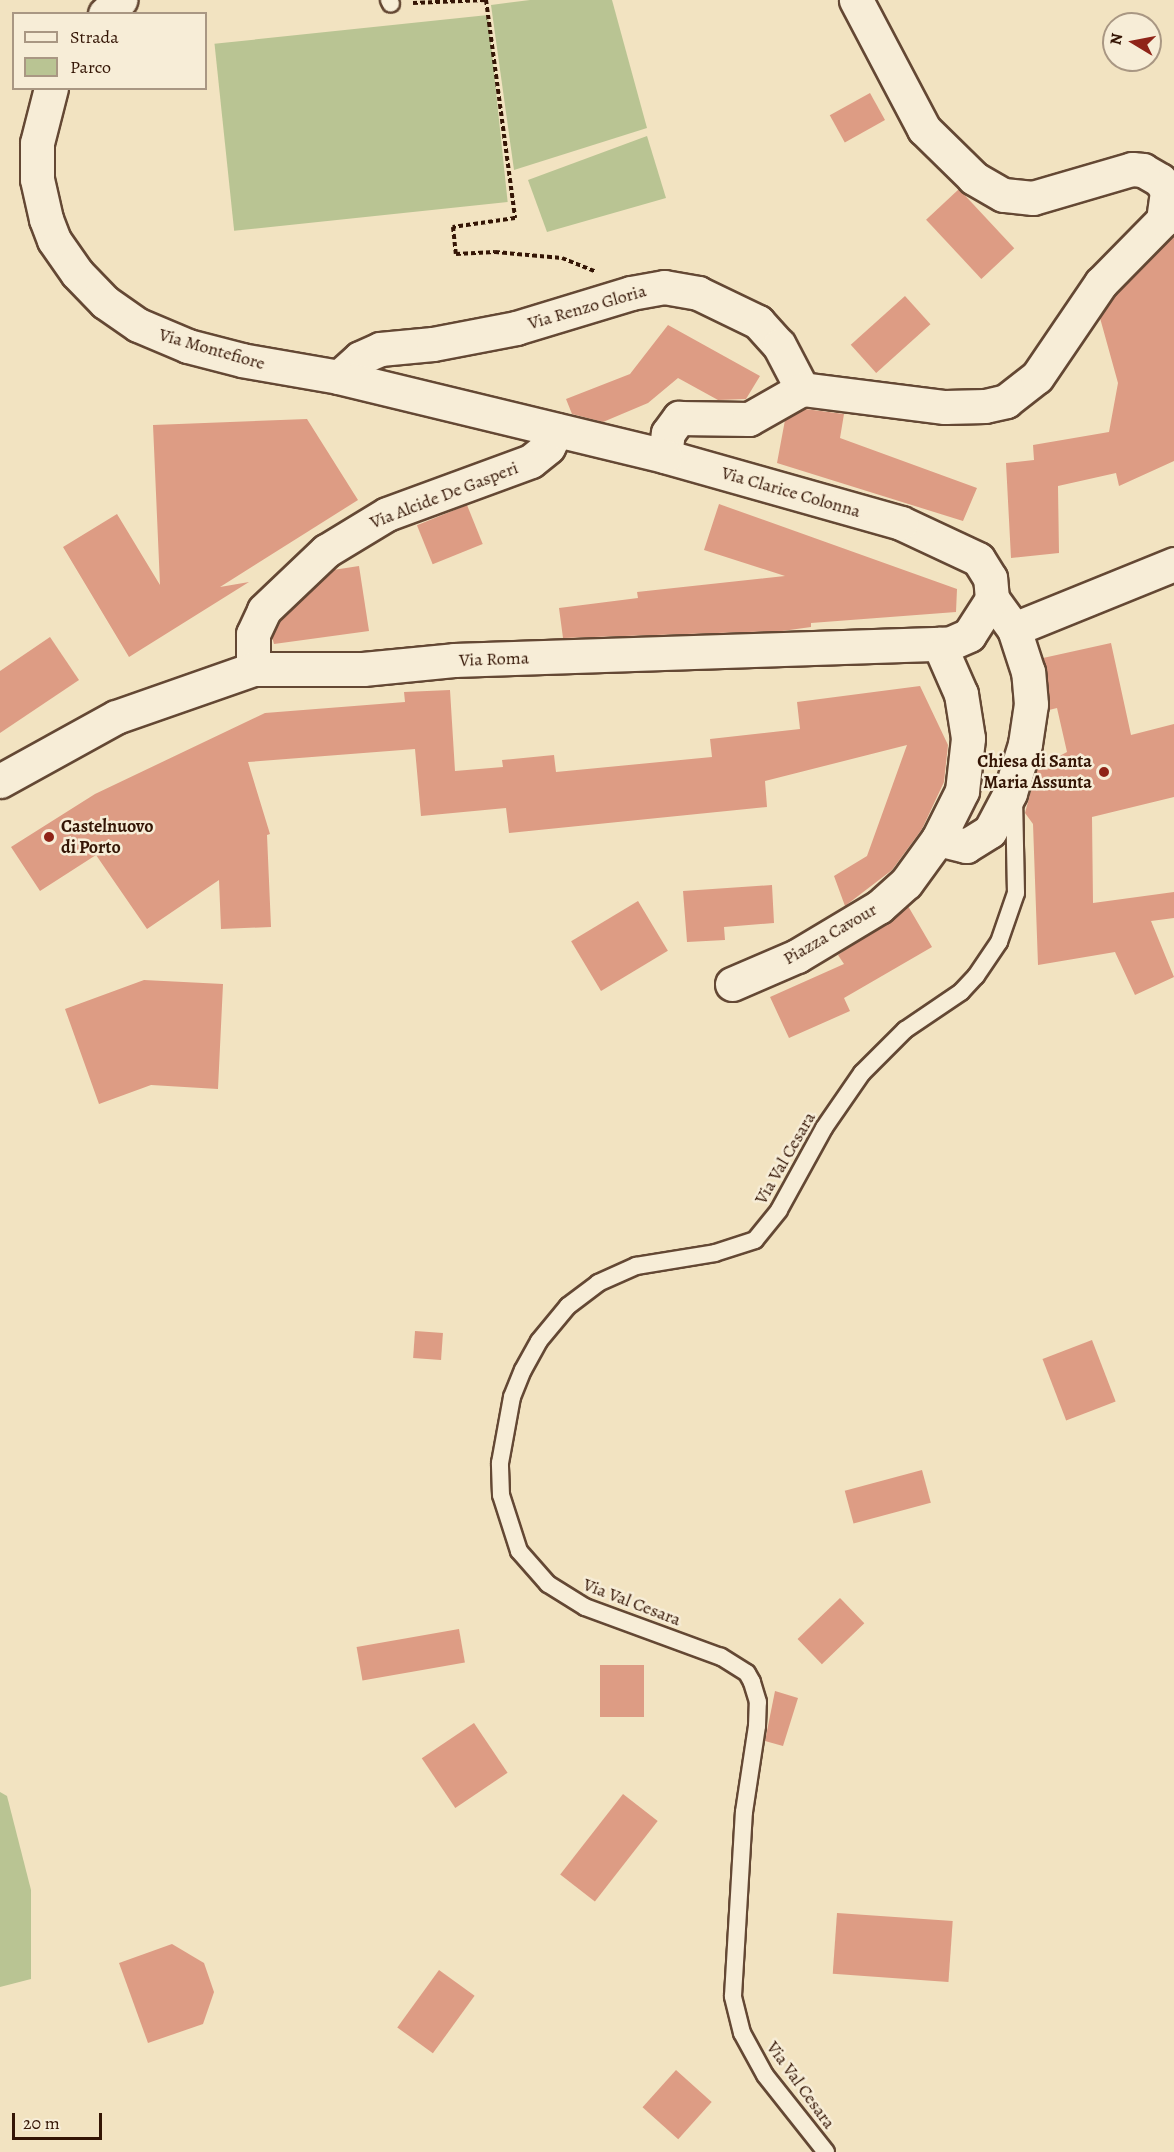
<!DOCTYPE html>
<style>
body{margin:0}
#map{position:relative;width:1174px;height:2152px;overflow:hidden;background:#f2e3c1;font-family:Alegreya,serif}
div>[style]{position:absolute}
.green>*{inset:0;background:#b9c493;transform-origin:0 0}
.building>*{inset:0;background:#dd9c84;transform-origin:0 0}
.path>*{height:4px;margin-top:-2px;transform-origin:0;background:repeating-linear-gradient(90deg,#341505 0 4.5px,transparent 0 7.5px)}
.roads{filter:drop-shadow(2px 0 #644834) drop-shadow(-2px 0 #644834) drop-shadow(0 2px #644834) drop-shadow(0 -2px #644834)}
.lane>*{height:16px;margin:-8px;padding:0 8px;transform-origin:8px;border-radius:8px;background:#f7edd7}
.street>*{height:33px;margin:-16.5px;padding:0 16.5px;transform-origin:16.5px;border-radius:16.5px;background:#f7edd7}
.secondary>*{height:33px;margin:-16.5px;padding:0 16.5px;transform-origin:16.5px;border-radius:16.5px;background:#f7edd7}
.dots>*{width:16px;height:16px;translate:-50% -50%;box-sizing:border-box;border:3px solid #f7edd7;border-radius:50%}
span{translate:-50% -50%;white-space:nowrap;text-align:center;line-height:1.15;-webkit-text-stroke:5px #f7edd7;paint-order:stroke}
.street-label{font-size:18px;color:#341505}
.poi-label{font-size:18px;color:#341505;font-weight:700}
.right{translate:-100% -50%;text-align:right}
.left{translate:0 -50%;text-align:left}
.legend{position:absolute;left:12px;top:12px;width:195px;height:78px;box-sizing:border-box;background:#f7edd7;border:2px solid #a99783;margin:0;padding:8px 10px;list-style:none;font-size:18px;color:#341505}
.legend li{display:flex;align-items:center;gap:12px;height:30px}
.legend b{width:30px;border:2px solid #a99783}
.north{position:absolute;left:1102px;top:12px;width:60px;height:60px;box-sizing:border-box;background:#f7edd7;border:2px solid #a99783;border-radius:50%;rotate:280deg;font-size:16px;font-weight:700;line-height:24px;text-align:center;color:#341505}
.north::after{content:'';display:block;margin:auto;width:21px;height:27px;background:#8f2418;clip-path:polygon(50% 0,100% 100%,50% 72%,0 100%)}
.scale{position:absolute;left:12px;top:2113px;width:90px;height:27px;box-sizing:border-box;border:3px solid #341505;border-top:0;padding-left:8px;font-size:18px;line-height:21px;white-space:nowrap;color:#341505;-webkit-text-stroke:4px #f7edd7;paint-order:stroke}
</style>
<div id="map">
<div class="green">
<i style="clip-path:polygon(530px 0,612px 0,647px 128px,514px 170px,491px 5px)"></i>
<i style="left:488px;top:15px;width:188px;height:275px;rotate:84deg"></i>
<i style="clip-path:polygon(647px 136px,666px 198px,547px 232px,528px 180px)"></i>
<i style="clip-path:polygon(0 1792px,7px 1796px,31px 1890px,31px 1979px,0 1987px)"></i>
</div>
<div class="building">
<i style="left:870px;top:93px;width:31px;height:46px;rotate:61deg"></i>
<i style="left:959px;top:189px;width:81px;height:45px;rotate:47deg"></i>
<i style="clip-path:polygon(1174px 236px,1174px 461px,1119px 486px,1116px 473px,1058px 486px,1059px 553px,1011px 558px,1006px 463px,1034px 460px,1033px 445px,1109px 432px,1118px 383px,1100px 318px,1116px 295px)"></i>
<i style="left:905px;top:296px;width:38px;height:73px;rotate:48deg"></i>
<i style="clip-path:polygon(668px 325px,760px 376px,746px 399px,718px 400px,678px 378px,648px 403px,603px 422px,572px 414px,566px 399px,630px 374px)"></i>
<i style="clip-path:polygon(805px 409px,844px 414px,840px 438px,977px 488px,963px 521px,777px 463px,785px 420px)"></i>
<i style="clip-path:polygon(307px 419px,358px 500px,220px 587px,249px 582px,129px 657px,63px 547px,117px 514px,160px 585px,153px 425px)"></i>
<i style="clip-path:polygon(719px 504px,957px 589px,956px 612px,811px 623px,811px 627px,782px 631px,563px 638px,559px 608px,638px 598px,637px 592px,785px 576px,704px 550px)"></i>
<i style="left:467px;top:505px;width:42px;height:54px;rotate:68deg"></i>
<i style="clip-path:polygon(359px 566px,369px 631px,274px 644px,272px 637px,280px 621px,333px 570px)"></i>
<i style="clip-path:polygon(50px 637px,79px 680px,0 733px,0 671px)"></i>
<i style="clip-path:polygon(1111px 643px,1131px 735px,1174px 724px,1174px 797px,1092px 817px,1093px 903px,1174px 892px,1174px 918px,1151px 921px,1174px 977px,1135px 995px,1115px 952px,1038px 965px,1033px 824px,1025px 813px,1037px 768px,1067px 752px,1057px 708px,1049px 710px,1043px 658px)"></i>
<i style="clip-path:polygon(920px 686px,948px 745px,944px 782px,922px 829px,892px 870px,845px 906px,834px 876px,867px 856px,907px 745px,765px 781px,767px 807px,509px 833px,506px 808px,421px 816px,415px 749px,248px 762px,270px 834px,267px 835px,271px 927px,221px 929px,219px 880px,147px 929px,96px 855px,40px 891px,11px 847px,95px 794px,265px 713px,405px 702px,404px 692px,450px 690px,455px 771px,503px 767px,502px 760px,554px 755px,556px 772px,712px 757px,710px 739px,800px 729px,797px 702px)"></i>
<i style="clip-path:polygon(772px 885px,774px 923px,724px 927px,725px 940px,687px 942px,683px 891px)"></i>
<i style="left:638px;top:901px;width:58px;height:78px;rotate:59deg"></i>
<i style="clip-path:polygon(908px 906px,932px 947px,844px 998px,850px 1011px,789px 1038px,770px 997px,844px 964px,838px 955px)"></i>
<i style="clip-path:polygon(144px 980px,223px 984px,218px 1089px,151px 1085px,99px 1104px,65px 1009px)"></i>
<i style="left:415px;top:1331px;width:28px;height:27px;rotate:4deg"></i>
<i style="left:1092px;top:1340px;width:66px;height:53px;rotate:69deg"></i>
<i style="left:922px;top:1470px;width:34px;height:80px;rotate:75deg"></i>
<i style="left:840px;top:1598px;width:35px;height:59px;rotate:46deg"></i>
<i style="left:459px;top:1629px;width:34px;height:104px;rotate:80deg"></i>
<i style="left:600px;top:1665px;width:44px;height:52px"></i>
<i style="clip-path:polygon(775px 1691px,798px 1698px,783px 1746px,765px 1741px)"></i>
<i style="left:474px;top:1723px;width:60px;height:63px;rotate:56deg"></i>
<i style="left:623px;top:1794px;width:44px;height:102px;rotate:38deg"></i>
<i style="left:837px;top:1913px;width:116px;height:61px;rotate:4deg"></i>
<i style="clip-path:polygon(172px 1944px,204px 1963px,214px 1992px,203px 2024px,148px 2043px,119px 1963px)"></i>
<i style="left:439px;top:1970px;width:44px;height:71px;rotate:36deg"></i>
<i style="left:676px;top:2070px;width:48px;height:50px;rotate:42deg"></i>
</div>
<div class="path">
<i style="left:413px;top:3px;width:73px;rotate:-2.4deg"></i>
<i style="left:486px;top:0;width:220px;rotate:82.4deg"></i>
<i style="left:515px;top:218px;width:63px;rotate:171.7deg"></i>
<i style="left:453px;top:227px;width:27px;rotate:84deg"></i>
<i style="left:456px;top:254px;width:39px;rotate:-3deg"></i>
<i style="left:495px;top:252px;width:67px;rotate:5.1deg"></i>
<i style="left:562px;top:258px;width:35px;rotate:22deg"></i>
</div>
<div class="roads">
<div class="lane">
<i style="left:389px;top:0;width:4px;rotate:63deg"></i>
<i style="left:826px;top:2152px;width:98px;rotate:-128.4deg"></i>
<i style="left:765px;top:2075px;width:48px;rotate:-118.7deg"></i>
<i style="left:742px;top:2033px;width:38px;rotate:-104deg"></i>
<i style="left:733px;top:1996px;width:184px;rotate:-86.6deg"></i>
<i style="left:744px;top:1812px;width:87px;rotate:-81.4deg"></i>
<i style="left:757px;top:1726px;width:24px;rotate:-88deg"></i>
<i style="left:758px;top:1702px;width:21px;rotate:-107deg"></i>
<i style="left:752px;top:1682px;width:10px;rotate:-119deg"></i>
<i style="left:747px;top:1673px;width:31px;rotate:-148deg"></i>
<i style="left:721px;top:1657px;width:145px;rotate:-159.8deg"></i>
<i style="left:585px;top:1607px;width:44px;rotate:-148.1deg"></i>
<i style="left:548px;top:1584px;width:44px;rotate:-131.3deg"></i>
<i style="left:519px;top:1551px;width:59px;rotate:-107.8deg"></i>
<i style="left:501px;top:1495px;width:32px;rotate:-92deg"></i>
<i style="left:500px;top:1463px;width:67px;rotate:-79.7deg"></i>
<i style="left:512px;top:1397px;width:29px;rotate:-68deg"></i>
<i style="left:523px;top:1370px;width:33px;rotate:-61deg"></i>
<i style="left:539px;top:1341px;width:45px;rotate:-50.4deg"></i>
<i style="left:568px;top:1306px;width:38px;rotate:-37deg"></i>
<i style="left:598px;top:1283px;width:42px;rotate:-24.1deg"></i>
<i style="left:636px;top:1266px;width:80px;rotate:-9.3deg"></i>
<i style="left:715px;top:1253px;width:42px;rotate:-18deg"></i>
<i style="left:755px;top:1240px;width:38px;rotate:-51deg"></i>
<i style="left:779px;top:1210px;width:94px;rotate:-61.2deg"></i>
<i style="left:824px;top:1128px;width:67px;rotate:-55.4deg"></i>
<i style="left:862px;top:1073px;width:61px;rotate:-45deg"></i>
<i style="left:905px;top:1030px;width:68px;rotate:-34.2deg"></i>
<i style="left:961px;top:992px;width:22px;rotate:-47deg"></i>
<i style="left:976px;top:976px;width:41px;rotate:-55.9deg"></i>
<i style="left:999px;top:942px;width:52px;rotate:-70.9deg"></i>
<i style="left:1016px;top:893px;width:96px;rotate:-91.2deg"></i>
</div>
<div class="street">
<i style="left:339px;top:377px;width:28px;rotate:-42deg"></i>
<i style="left:360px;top:358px;width:22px;rotate:-24deg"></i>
<i style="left:380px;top:349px;width:53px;rotate:-5.4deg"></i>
<i style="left:433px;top:344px;width:85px;rotate:-10.9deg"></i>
<i style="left:516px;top:328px;width:120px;rotate:-16.9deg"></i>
<i style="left:631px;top:293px;width:34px;rotate:-10deg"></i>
<i style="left:664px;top:287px;width:35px;rotate:10deg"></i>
<i style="left:698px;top:293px;width:67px;rotate:25.8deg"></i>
<i style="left:758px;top:322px;width:31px;rotate:48deg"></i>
<i style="left:779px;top:345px;width:50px;rotate:62.4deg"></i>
<i style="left:665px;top:456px;width:23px;rotate:-83deg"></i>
<i style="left:668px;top:433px;width:19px;rotate:-54deg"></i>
<i style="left:679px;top:418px;width:70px;rotate:0.8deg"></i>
<i style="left:749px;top:419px;width:61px;rotate:-29.5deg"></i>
<i style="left:802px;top:389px;width:144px;rotate:7.2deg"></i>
<i style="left:945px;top:407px;width:40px;rotate:-1.4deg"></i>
<i style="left:985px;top:406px;width:22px;rotate:-13deg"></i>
<i style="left:1006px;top:401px;width:39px;rotate:-38deg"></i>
<i style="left:1037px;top:377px;width:114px;rotate:-55.8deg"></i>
<i style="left:1101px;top:283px;width:88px;rotate:-45.5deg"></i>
<i style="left:1163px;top:220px;width:30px;rotate:-82deg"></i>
<i style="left:1167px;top:190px;width:12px;rotate:-125deg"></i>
<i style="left:1160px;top:180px;width:20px;rotate:-150deg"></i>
<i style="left:1143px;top:170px;width:11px;rotate:-175deg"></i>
<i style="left:1132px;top:169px;width:103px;rotate:163.7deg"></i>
<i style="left:1033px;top:198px;width:30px;rotate:-174deg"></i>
<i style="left:1003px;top:195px;width:34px;rotate:-150deg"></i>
<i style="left:974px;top:178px;width:70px;rotate:-135.6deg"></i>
<i style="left:924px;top:129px;width:146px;rotate:-117.8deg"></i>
<i style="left:1014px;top:629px;width:173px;rotate:-22.1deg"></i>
<i style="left:938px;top:839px;width:29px;rotate:14deg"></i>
<i style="left:966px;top:846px;width:28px;rotate:-32deg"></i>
<i style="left:990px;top:831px;width:43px;rotate:-62.2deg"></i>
<i style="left:1010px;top:793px;width:51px;rotate:-73deg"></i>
<i style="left:1025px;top:744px;width:40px;rotate:-81.5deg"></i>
<i style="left:1031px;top:704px;width:32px;rotate:-95deg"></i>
<i style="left:1028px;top:672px;width:45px;rotate:-108deg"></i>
<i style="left:1014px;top:629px;width:37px;rotate:-126deg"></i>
<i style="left:732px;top:984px;width:71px;rotate:-23.3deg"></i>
<i style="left:797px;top:956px;width:96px;rotate:-30.9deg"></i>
<i style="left:879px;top:907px;width:36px;rotate:-42deg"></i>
<i style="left:906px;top:883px;width:54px;rotate:-54deg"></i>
<i style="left:938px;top:839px;width:54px;rotate:-63.4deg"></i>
<i style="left:962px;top:791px;width:53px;rotate:-83.5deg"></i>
<i style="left:968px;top:738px;width:45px;rotate:-99deg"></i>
<i style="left:961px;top:694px;width:55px;rotate:-113.7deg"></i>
</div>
<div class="secondary">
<i style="left:105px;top:14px;width:21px;rotate:-43deg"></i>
<i style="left:253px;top:669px;width:35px;rotate:-90deg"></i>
<i style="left:253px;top:634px;width:26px;rotate:-65deg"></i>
<i style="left:264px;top:610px;width:86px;rotate:-43.6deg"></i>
<i style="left:326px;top:551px;width:71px;rotate:-31.2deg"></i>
<i style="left:387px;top:514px;width:153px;rotate:-20.2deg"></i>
<i style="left:531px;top:461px;width:22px;rotate:-39deg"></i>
<i style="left:548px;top:447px;width:19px;rotate:-62deg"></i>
<i style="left:0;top:781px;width:132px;rotate:-28.9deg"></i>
<i style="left:116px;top:717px;width:145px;rotate:-19.3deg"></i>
<i style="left:253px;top:669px;width:110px"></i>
<i style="left:363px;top:669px;width:91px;rotate:-5.6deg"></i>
<i style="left:454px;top:660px;width:495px;rotate:-1.9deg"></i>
<i style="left:949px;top:644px;width:22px;rotate:-24deg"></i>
<i style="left:969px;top:635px;width:43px;rotate:-57.4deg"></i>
<i style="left:992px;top:599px;width:21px;rotate:-95deg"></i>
<i style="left:990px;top:578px;width:22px;rotate:-122deg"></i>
<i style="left:978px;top:559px;width:85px;rotate:-154.9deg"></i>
<i style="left:901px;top:523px;width:245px;rotate:-164.2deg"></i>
<i style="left:665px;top:456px;width:335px;rotate:-166.4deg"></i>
<i style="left:339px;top:377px;width:98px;rotate:-170.1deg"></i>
<i style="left:242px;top:360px;width:56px;rotate:-165.5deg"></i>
<i style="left:188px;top:346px;width:54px;rotate:-157.2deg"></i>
<i style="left:138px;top:325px;width:40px;rotate:-145.1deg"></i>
<i style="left:105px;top:302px;width:40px;rotate:-134deg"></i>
<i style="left:77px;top:273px;width:40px;rotate:-124.9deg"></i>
<i style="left:54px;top:240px;width:22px;rotate:-111deg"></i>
<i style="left:46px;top:219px;width:41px;rotate:-102.7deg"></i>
<i style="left:37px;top:179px;width:36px;rotate:-90deg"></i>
<i style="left:37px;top:143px;width:57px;rotate:-75.7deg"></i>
</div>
</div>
<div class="dots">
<i style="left:1104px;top:772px;background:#8f2418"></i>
<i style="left:49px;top:837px;background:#8f2418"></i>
</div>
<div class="street-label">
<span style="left:587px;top:307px;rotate:-16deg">Via Renzo Gloria</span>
<span style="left:212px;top:349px;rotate:16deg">Via Montefiore</span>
<span style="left:791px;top:492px;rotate:16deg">Via Clarice Colonna</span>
<span style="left:444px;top:495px;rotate:-21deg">Via Alcide De Gasperi</span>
<span style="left:494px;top:659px;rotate:-2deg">Via Roma</span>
<span style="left:830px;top:934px;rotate:-30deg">Piazza Cavour</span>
<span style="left:785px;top:1158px;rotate:-60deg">Via Val Cesara</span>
<span style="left:632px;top:1602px;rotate:21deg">Via Val Cesara</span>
<span style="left:801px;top:2085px;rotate:54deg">Via Val Cesara</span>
</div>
<div class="poi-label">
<span class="right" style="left:1092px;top:772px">Chiesa di Santa<br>Maria Assunta</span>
<span class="left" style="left:61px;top:837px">Castelnuovo<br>di Porto</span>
</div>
<ul class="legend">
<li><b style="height:8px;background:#f7edd7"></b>Strada</li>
<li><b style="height:16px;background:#b9c493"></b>Parco</li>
</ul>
<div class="north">N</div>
<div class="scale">20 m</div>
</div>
